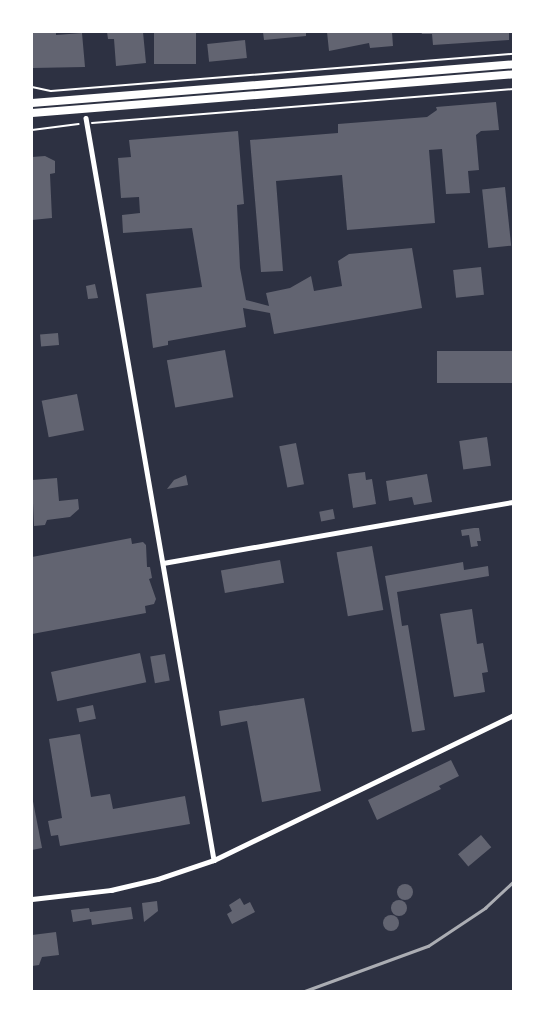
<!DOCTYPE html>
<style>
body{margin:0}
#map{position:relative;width:545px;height:1023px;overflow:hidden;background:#2d3142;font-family:"Source Sans 3",sans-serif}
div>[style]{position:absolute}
.building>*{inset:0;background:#626471;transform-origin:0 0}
.round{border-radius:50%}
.path>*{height:2px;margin:-1px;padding:0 1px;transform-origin:1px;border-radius:1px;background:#fff}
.minor>*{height:4.5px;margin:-2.25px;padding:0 2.25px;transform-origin:2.25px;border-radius:2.25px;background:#fff}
.primary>*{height:8px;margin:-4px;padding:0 4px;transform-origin:4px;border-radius:4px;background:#fff}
.rail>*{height:2.5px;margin:-1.25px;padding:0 1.25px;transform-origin:1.25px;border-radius:1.25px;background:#abadb3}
span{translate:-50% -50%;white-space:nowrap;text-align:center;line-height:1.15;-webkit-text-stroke:7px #fff;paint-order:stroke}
.frame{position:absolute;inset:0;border:33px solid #fff;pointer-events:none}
</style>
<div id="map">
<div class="building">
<i style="clip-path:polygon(32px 32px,56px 32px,56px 35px,82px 33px,85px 67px,32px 68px)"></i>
<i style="clip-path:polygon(107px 32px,143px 32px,146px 63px,116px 66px,114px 39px,108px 39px)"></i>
<i style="left:154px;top:32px;width:42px;height:32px"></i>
<i style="clip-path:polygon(263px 32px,306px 32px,306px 36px,264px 40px)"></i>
<i style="clip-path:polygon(327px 32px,392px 32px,393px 46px,370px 48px,369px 43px,329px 51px)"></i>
<i style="clip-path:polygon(421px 32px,509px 32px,509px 40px,433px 45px,432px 34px,422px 34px)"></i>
<i style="left:245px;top:40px;width:18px;height:38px;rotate:84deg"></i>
<i style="clip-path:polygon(496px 102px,499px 130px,481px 131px,476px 135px,479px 170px,468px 171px,470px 193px,446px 194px,442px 149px,429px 150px,435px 223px,347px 230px,342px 175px,276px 181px,283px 271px,261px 272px,250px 140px,338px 133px,338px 124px,427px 117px,437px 110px,436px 107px)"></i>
<i style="clip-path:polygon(238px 131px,244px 204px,237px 205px,240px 268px,246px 300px,269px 306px,266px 293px,290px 288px,311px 276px,314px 291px,342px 286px,338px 261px,349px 254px,412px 248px,422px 308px,274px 334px,270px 313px,243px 308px,246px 327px,168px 341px,168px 345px,153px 348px,146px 294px,202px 287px,192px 228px,123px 233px,122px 215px,140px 213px,139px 197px,121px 198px,118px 158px,131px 157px,129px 140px)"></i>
<i style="clip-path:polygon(45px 156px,55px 161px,55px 173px,50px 174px,52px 218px,32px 220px,32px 157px)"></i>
<i style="left:505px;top:187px;width:59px;height:23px;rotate:84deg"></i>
<i style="left:481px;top:267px;width:28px;height:28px;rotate:84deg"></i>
<i style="clip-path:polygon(95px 284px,98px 298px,88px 299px,86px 286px)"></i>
<i style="left:58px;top:333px;width:12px;height:18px;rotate:85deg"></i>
<i style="left:225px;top:350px;width:48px;height:59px;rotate:80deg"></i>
<i style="left:514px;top:351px;width:32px;height:77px;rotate:90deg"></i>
<i style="left:77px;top:394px;width:37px;height:36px;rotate:79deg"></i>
<i style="left:487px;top:437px;width:29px;height:28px;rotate:82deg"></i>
<i style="left:296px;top:443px;width:42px;height:17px;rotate:79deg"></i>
<i style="clip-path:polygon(365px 472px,366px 480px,372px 479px,376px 504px,353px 508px,348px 474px)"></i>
<i style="clip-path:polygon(427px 474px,432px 502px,414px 505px,412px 497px,389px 501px,386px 481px)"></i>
<i style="clip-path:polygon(186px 475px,188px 485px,167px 489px,174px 480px)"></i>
<i style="clip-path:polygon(57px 478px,59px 501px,78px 499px,79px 509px,70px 517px,47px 520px,45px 525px,34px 526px,32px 480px)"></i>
<i style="left:333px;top:509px;width:10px;height:14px;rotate:79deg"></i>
<i style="clip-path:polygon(474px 528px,479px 528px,481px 541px,477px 541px,478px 546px,471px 547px,469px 535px,462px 536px,461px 530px)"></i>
<i style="clip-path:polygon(131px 538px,132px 544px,143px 542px,146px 545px,147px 567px,150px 567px,152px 578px,149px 579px,156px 599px,154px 604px,145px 606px,146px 613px,32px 634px,32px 557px)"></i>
<i style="left:372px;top:546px;width:65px;height:36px;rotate:80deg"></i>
<i style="left:280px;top:560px;width:23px;height:60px;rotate:80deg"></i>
<i style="clip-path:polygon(463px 562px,464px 570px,488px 566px,489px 576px,397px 592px,402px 626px,408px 625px,425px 730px,412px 732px,385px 576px)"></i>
<i style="clip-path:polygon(472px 609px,477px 644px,483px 643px,488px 672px,482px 673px,485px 692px,454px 697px,440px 614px)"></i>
<i style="left:140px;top:653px;width:30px;height:91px;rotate:78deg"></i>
<i style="left:165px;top:654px;width:27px;height:15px;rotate:80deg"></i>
<i style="clip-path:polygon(304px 698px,321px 791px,262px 802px,247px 721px,221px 726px,219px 711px)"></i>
<i style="left:93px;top:705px;width:14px;height:17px;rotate:78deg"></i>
<i style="clip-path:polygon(80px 734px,91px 797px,110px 794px,113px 809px,185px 796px,190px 824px,60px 846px,58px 835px,51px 836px,48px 821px,62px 818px,49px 739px)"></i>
<i style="clip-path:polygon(451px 760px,459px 776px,439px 786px,441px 789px,377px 820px,368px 800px)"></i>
<i style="clip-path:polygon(32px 796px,42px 848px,32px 850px)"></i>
<i style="left:481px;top:835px;width:16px;height:30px;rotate:50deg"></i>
<i class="round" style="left:397px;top:884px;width:16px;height:16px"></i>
<i style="clip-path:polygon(240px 898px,244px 905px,250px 902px,255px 912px,232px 924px,227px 914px,232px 911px,229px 905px)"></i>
<i class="round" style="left:391px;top:900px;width:16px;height:16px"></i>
<i style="clip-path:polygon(157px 901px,158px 911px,144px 922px,142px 903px)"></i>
<i style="clip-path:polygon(131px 907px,133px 919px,92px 925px,91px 919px,73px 922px,71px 910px,89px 908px,90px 912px)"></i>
<i class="round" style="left:383px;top:915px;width:16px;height:16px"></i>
<i style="clip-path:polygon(56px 932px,59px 955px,42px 957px,39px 965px,32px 966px,32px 935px)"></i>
</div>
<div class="path">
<i style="left:32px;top:87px;width:19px;rotate:12deg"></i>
<i style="left:51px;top:91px;width:464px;rotate:-4.6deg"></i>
<i style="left:92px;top:123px;width:423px;rotate:-4.6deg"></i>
<i style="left:32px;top:130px;width:47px;rotate:-7.3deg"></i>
</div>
<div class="minor">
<i style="left:86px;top:118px;width:753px;rotate:80.21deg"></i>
<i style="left:163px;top:563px;width:356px;rotate:-9.9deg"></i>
<i style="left:32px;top:899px;width:80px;rotate:-6.5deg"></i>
<i style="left:111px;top:890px;width:48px;rotate:-13.2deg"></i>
<i style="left:158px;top:879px;width:59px;rotate:-18.7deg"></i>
<i style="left:214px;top:860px;width:333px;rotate:-25.8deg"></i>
</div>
<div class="primary">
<i style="left:32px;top:103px;width:484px;rotate:-4.6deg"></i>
<i style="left:32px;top:113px;width:484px;rotate:-4.6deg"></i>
</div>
<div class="rail">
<i style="left:302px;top:992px;width:134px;rotate:-20.1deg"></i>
<i style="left:428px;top:946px;width:69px;rotate:-33.7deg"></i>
<i style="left:485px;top:908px;width:40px;rotate:-43deg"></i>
</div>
<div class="frame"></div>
</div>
